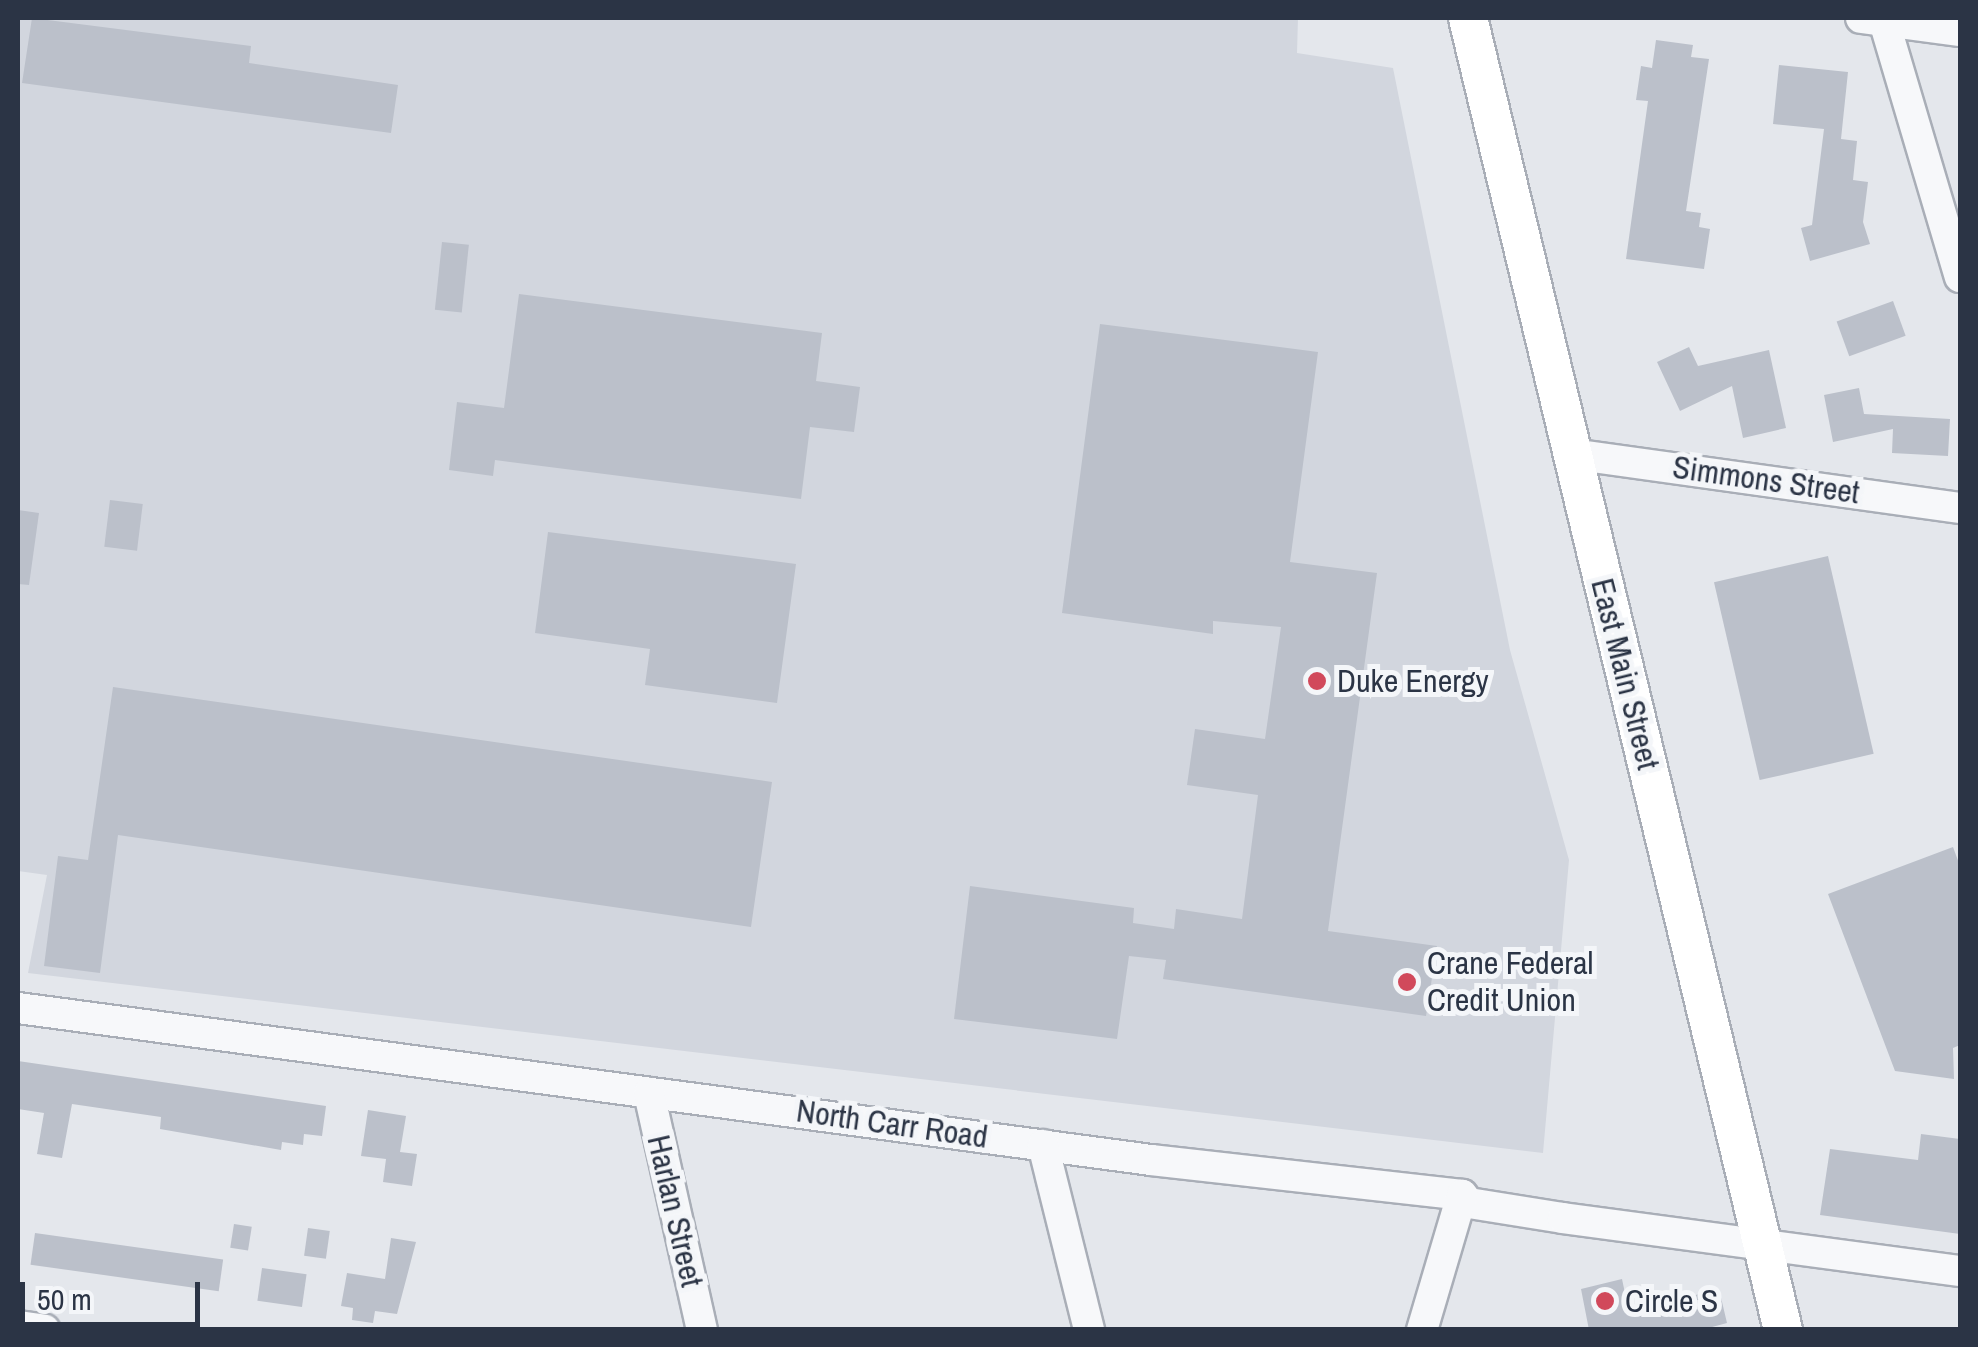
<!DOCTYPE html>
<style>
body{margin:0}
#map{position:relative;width:1978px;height:1347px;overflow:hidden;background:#e4e7ec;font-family:"Archivo Narrow",sans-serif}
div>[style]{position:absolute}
.built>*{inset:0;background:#d2d6de}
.building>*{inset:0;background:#bbc0ca;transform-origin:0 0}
.roads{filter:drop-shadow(2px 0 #a9aeb7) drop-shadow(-2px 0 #a9aeb7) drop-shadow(0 2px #a9aeb7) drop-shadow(0 -2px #a9aeb7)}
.minor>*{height:30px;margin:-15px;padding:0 15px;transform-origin:15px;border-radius:15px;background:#f7f8fa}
.major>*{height:38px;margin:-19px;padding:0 19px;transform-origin:19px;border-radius:19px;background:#fff}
.dots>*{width:28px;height:28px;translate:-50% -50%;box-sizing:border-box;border:5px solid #f4f6f9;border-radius:50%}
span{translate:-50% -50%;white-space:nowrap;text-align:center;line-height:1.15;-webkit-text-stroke:10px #f4f6f9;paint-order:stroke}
.street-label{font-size:32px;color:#2b3445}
.poi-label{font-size:32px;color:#2b3445}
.left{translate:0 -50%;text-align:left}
.frame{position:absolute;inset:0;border:20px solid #2b3445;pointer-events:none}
.scale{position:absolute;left:20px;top:1282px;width:180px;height:45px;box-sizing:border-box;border:5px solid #2b3445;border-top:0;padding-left:12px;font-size:30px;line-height:35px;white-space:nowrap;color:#2b3445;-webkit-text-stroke:8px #f4f6f9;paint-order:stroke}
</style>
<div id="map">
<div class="built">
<i style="clip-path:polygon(18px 18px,1298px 18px,1297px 53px,1393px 68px,1510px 650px,1569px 860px,1543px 1153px,28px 973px,47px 875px,18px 871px)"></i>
</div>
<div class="building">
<i style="clip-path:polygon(32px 18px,251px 46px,249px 63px,398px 85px,391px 133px,22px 83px)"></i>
<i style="clip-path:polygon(1656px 40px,1693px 45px,1691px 57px,1709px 59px,1686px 211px,1701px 213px,1699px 227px,1710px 229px,1704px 269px,1626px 259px,1648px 101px,1636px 100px,1641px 66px,1652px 68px)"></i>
<i style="clip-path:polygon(1779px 65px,1848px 72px,1841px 139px,1857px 141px,1853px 180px,1868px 182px,1863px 222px,1870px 244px,1810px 261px,1801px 228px,1812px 225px,1824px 129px,1773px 124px)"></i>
<i style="left:442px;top:242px;width:27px;height:68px;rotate:6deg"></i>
<i style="clip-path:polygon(519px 294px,822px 333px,816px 381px,860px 387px,854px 432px,810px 427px,801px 499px,495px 460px,493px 476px,449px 470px,457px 402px,504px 408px)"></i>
<i style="left:1893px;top:301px;width:37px;height:60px;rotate:70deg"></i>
<i style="clip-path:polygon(1100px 324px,1318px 352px,1290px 562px,1377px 573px,1328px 931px,1437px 946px,1426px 1016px,1163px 979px,1166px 960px,1129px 956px,1117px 1039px,954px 1019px,970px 886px,1134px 908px,1133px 923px,1174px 929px,1176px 909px,1242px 919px,1258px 795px,1187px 785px,1195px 729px,1265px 739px,1281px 627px,1213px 621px,1213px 634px,1062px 613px)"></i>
<i style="clip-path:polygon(1689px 347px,1698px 366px,1769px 350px,1786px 428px,1743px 438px,1732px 386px,1680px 411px,1657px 362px)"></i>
<i style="clip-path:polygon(1859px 388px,1864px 414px,1950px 419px,1948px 456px,1892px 453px,1893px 429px,1833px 442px,1824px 395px)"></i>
<i style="left:110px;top:500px;width:33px;height:47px;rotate:7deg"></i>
<i style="clip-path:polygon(18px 510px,39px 513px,29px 585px,18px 584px)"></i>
<i style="clip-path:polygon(548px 532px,796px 564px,777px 703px,645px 685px,650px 649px,535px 633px)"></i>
<i style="left:1828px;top:556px;width:203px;height:117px;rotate:77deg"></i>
<i style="clip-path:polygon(113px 687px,772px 782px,751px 927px,118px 835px,100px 973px,44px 966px,58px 856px,88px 860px)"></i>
<i style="clip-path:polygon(1953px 847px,1960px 866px,1960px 1045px,1953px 1048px,1954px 1079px,1895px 1071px,1828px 894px)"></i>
<i style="clip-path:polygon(18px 1061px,326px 1106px,322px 1136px,304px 1134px,303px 1145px,282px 1142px,281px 1150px,160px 1129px,161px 1117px,72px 1104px,62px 1158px,37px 1154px,44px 1113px,18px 1109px)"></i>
<i style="clip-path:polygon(368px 1110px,406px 1116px,400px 1152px,417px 1154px,412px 1186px,383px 1182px,386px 1159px,361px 1156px)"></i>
<i style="clip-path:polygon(1921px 1134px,1960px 1139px,1960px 1234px,1820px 1215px,1830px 1149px,1918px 1160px)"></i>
<i style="left:234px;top:1224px;width:18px;height:24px;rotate:9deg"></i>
<i style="left:308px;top:1228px;width:22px;height:28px;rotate:8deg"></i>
<i style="left:35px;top:1233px;width:190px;height:32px;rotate:8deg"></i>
<i style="clip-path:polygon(391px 1238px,416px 1242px,397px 1314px,375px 1311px,373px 1323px,352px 1320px,353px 1308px,341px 1306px,347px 1273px,385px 1279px)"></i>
<i style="left:262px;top:1268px;width:45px;height:33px;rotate:8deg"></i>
<i style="clip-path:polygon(1622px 1279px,1629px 1312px,1719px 1289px,1727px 1323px,1701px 1330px,1589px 1330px,1581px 1289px)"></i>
</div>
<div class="roads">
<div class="minor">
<i style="left:1861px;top:18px;width:100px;rotate:7.5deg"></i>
<i style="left:1884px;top:21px;width:267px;rotate:73.5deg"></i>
<i style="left:1571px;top:454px;width:393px;rotate:7.9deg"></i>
<i style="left:18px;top:1008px;width:1143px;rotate:7.64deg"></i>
<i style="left:1151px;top:1160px;width:313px;rotate:6.4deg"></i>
<i style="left:1462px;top:1195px;width:11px;rotate:49deg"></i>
<i style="left:1469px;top:1203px;width:95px;rotate:9.1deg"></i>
<i style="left:1563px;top:1218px;width:401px;rotate:7.6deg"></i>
<i style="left:649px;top:1093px;width:243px;rotate:77.4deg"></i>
<i style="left:1043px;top:1145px;width:191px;rotate:76deg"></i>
<i style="left:18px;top:1326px;width:27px;rotate:8deg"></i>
<i style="left:1422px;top:1330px;width:141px;rotate:-73.5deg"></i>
</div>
<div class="major">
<i style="left:1468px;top:18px;width:1349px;rotate:76.5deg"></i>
</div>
</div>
<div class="dots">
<i style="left:1317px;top:681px;background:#d1495b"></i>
<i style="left:1407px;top:982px;background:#d1495b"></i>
<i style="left:1605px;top:1301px;background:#d1495b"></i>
</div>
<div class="street-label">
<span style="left:1766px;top:480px;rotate:8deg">Simmons Street</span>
<span style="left:1625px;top:674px;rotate:76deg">East Main Street</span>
<span style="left:892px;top:1124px;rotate:8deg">North Carr Road</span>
<span style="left:675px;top:1211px;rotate:77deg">Harlan Street</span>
</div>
<div class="poi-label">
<span class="left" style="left:1337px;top:681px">Duke Energy</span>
<span class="left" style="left:1427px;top:982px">Crane Federal<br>Credit Union</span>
<span class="left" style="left:1625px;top:1301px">Circle S</span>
</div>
<div class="frame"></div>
<div class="scale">50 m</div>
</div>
